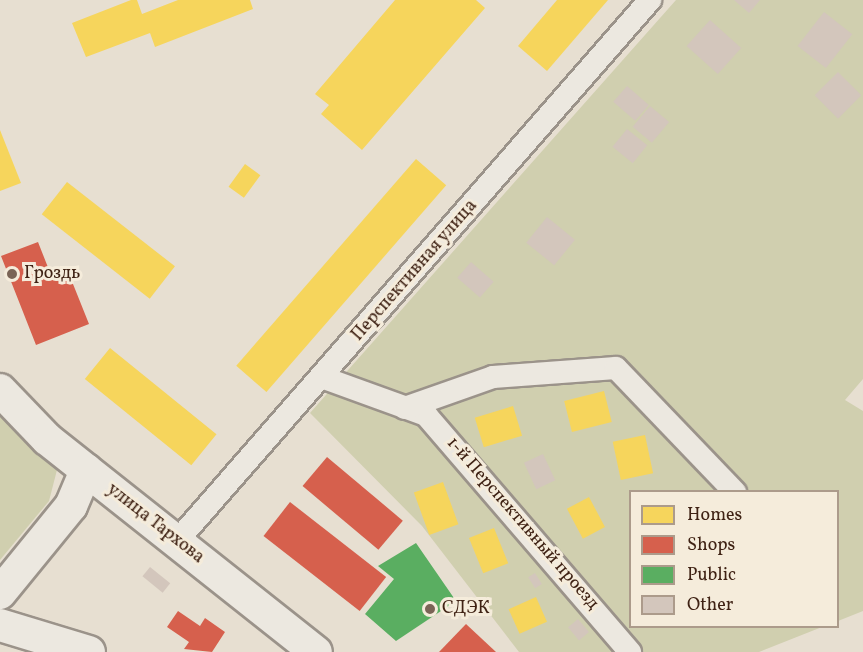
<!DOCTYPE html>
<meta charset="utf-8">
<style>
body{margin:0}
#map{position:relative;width:863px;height:652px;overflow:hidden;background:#e7dfd1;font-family:Vollkorn,serif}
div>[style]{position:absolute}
.green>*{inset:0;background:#d0cfaf}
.homes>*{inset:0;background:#f6d55c;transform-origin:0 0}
.shops>*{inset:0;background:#d6604d;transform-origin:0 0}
.public>*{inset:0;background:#5aae61}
.building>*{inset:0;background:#d3c6bc;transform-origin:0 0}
.roads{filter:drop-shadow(2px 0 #9b938a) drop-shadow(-2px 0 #9b938a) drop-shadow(0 2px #9b938a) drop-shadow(0 -2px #9b938a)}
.street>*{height:22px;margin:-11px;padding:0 11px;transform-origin:11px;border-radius:11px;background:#ece8e0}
.secondary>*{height:32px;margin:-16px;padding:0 16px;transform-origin:16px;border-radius:16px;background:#ece8e0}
.dots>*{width:16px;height:16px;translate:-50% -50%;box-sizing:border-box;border:3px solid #f5ecdb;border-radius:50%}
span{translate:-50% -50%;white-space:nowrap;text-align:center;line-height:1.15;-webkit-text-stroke:6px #f5ecdb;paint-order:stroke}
.street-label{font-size:18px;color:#3f2214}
.poi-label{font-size:18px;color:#3f2214}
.left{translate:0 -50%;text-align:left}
.legend{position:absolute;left:629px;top:490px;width:210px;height:138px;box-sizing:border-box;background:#f5ecdb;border:2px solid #ac9b8b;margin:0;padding:8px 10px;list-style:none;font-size:18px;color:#3f2214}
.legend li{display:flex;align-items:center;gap:12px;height:30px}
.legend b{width:30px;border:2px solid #ac9b8b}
</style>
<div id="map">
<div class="green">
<i style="clip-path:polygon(676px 0,863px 0,863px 379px,845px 400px,863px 411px,863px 611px,838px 621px,838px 492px,630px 492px,630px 626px,822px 627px,759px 652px,519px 652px,422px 526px,310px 413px)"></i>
<i style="clip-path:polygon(0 411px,58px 466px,49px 501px,0 560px)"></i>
</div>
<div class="homes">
<i style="clip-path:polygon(131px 0,137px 0,142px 14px,178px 0,250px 0,253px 9px,155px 47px,150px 33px,86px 57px,72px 23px)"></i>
<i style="clip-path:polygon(395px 0,476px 0,485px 8px,362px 150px,321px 114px,329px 105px,315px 94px)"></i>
<i style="clip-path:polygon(557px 0,608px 0,547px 71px,518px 46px)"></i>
<i style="clip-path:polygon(0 130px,21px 183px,0 191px)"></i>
<i style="left:416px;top:159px;width:40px;height:274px;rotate:41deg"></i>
<i style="left:245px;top:164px;width:19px;height:28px;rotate:36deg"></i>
<i style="left:67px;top:182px;width:137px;height:41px;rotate:38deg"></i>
<i style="left:110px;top:348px;width:137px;height:40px;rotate:39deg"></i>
<i style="left:604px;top:391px;width:32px;height:41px;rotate:76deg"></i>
<i style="left:513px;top:406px;width:31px;height:40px;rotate:73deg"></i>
<i style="left:645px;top:435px;width:39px;height:33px;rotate:78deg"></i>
<i style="left:443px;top:482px;width:45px;height:31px;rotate:70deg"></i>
<i style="left:589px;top:497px;width:34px;height:25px;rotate:62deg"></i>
<i style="left:494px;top:528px;width:38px;height:27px;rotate:68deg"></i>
<i style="left:536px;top:597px;width:27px;height:30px;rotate:66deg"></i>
</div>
<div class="shops">
<i style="clip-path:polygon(38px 242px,51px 275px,67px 269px,89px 324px,36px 345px,1px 256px)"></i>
<i style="left:327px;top:457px;width:99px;height:38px;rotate:40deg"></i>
<i style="left:290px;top:502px;width:122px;height:43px;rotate:38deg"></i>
<i style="clip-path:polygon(178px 611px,200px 626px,205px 618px,225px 632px,212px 652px,184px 649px,189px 642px,167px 627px)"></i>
<i style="clip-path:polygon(466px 624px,496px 652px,439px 652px)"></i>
</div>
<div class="public">
<i style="clip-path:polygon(416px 543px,456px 601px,396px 641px,365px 614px,394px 579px,378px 566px)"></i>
</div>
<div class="building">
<i style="clip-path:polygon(734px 0,760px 0,749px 13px)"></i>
<i style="left:824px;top:12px;width:36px;height:43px;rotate:38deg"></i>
<i style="left:710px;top:20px;width:42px;height:35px;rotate:42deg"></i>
<i style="left:838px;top:72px;width:33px;height:33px;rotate:45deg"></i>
<i style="left:627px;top:86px;width:29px;height:21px;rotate:41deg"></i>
<i style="left:650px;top:106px;width:25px;height:27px;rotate:40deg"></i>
<i style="left:627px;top:129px;width:26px;height:23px;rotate:39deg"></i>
<i style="left:547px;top:217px;width:36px;height:33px;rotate:39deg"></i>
<i style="left:471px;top:262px;width:30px;height:21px;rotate:41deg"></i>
<i style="left:543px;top:454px;width:29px;height:21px;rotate:65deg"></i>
<i style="left:150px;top:567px;width:26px;height:12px;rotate:39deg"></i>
<i style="left:535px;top:573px;width:13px;height:8px;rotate:58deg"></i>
<i style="left:578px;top:619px;width:17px;height:13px;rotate:50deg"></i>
</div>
<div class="roads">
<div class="street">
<i style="left:324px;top:378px;width:109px;rotate:19.9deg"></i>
<i style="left:426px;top:415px;width:313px;rotate:49.3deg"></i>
<i style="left:405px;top:408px;width:93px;rotate:-19.4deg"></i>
<i style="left:493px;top:377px;width:123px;rotate:-4.2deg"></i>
<i style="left:616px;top:368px;width:172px;rotate:46.2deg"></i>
<i style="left:177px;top:541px;width:719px;rotate:-48.84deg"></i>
</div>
<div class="secondary">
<i style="left:0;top:390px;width:68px;rotate:46.2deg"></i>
<i style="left:47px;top:439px;width:343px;rotate:38.4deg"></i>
<i style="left:0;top:593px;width:112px;rotate:-50.8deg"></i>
<i style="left:71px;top:506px;width:39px;rotate:-67deg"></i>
<i style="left:0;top:625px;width:93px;rotate:16.9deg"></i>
</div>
</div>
<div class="dots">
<i style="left:12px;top:274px;background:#7a6456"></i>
<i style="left:430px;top:609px;background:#7a6456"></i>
</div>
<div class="street-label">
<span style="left:415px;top:271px;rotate:-49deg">Перспективная улица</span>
<span style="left:155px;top:524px;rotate:38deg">улица Тархова</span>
<span style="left:522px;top:524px;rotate:49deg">1-й Перспективный проезд</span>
</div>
<div class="poi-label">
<span class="left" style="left:24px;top:274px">Гроздь</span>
<span class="left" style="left:442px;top:609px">СДЭК</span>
</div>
<ul class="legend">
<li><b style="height:16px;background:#f6d55c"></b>Homes</li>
<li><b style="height:16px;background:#d6604d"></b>Shops</li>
<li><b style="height:16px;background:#5aae61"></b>Public</li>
<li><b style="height:16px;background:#d3c6bc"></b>Other</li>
</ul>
</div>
